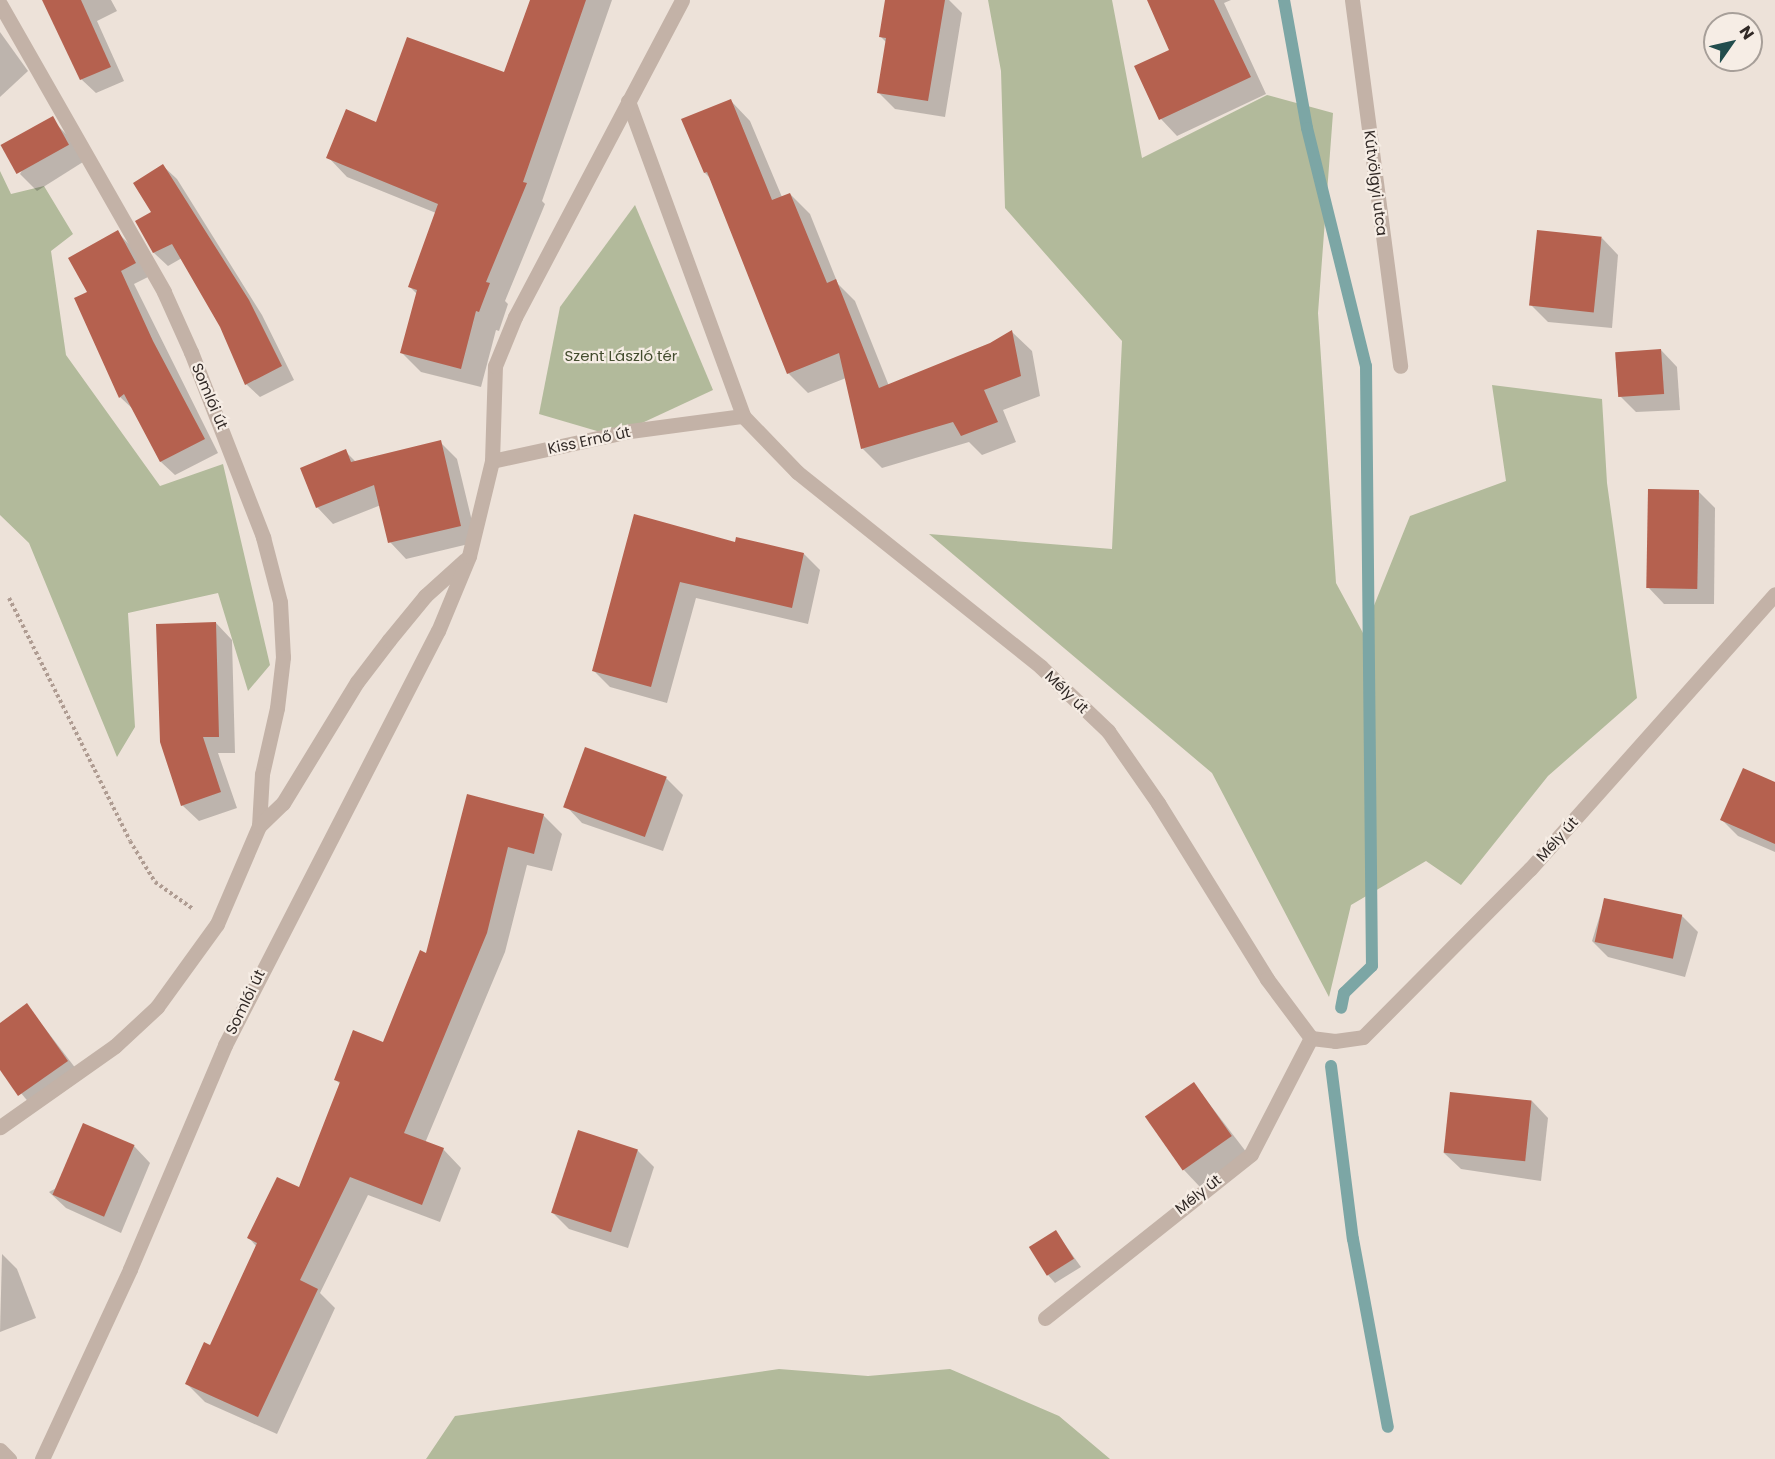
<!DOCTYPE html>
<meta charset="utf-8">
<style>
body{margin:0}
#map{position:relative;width:1775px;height:1459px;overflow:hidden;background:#ede2d9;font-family:Poppins,sans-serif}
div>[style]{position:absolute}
.green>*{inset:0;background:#b2ba9b}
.shadow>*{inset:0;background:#0003}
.stream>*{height:12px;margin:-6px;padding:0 6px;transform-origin:6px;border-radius:6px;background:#7ca6a5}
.building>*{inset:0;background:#b5614f;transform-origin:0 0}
.path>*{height:4px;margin-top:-2px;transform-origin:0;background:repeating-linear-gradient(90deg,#af9c92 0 3px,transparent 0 6px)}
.minor>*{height:15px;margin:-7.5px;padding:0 7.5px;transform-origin:7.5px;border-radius:7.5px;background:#c3b2a7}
span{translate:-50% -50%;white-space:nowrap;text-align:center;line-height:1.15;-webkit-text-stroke:4.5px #f6ede5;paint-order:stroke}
.street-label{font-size:15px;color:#312926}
.park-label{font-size:15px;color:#434c2e}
.north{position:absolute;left:1703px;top:12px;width:60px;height:60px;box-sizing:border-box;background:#f6ede5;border:2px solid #a79f99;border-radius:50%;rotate:56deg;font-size:16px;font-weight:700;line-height:24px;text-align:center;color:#312926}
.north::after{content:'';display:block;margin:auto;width:21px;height:27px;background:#224d4d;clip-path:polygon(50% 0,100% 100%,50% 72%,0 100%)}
</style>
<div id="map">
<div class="green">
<i style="clip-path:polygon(988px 0,1112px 0,1142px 158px,1267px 95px,1333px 113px,1318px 313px,1336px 583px,1363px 633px,1410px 516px,1506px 481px,1492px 385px,1602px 399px,1607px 483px,1637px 698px,1548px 776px,1461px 885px,1426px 861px,1351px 905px,1329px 997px,1212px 773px,929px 534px,1112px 549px,1122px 341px,1005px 208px,1001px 71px)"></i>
<i style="clip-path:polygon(0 171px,11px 194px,44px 186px,73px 234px,51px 251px,66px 355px,160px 486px,223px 464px,270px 665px,248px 691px,218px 593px,128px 613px,135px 727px,117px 757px,29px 543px,0 515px)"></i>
<i style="clip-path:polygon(635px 205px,713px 390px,614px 436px,539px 414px,560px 307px)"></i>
<i style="clip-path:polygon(779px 1369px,868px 1376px,950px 1369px,1059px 1416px,1110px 1459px,426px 1459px,455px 1416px)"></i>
</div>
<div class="shadow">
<i style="clip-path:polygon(44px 0,111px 0,117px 11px,97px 21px,124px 81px,96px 93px,81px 79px)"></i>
<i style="clip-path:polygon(531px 0,612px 0,542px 201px,545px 204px,505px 301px,508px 304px,499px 331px,496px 330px,481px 387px,421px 372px,402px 353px,418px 295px,409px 286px,436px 213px,347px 177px,328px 157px,376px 124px,504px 74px)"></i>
<i style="clip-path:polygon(887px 0,949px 0,962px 13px,945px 117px,895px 109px,879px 93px,887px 43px,881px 37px)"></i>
<i style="clip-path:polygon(1149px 0,1231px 0,1224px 3px,1266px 94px,1177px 136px,1161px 119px,1171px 51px)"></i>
<i style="clip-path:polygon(0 32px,28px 71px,0 97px)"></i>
<i style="clip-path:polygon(731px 101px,750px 121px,782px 197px,790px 194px,810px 214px,838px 284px,855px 301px,889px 386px,990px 345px,1012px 332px,1032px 351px,1040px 396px,1003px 410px,1016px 442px,982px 455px,969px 442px,882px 468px,862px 448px,846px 378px,808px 393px,788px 373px,712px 180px,705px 173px)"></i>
<i style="clip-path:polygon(51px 119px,67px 135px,83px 162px,37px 191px,20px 174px)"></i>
<i style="clip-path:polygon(163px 166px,177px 179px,262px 315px,294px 380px,260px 397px,246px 384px,221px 327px,182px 258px,168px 266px,154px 253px,137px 222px,153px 213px)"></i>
<i style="clip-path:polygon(117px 232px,131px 246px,148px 277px,134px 284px,218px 453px,175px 475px,161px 462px,134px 410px,120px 397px,89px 293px)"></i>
<i style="clip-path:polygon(1602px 238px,1618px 255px,1612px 328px,1548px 322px,1531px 305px)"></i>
<i style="clip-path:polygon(1661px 350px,1677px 367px,1680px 410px,1636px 412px,1619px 395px)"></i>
<i style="clip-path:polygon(440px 442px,457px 459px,477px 542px,406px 559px,390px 542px,381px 505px,333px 524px,317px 507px,345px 451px,357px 463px)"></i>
<i style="clip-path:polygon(1699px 492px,1715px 508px,1714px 604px,1664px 604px,1648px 587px)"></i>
<i style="clip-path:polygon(635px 516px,736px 544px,804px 554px,820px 570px,808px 624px,696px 598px,667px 703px,610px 687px,593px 670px)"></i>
<i style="clip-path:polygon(216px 623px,232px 640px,235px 753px,218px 753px,237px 808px,199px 821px,182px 805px)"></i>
<i style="clip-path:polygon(666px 778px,683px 795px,663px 851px,582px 823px,566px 806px)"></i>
<i style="clip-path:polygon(1775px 784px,1775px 852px,1738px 836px,1722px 820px)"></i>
<i style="clip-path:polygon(468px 796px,543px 815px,562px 834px,552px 871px,527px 865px,505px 952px,425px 1143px,443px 1149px,461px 1168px,440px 1222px,368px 1195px,320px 1293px,335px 1308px,277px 1434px,205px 1402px,187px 1384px,211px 1347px,257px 1247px,249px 1238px,300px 1190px,340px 1084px,336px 1080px,383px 1044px,427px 955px)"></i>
<i style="clip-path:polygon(1605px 899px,1682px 916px,1698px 932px,1685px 977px,1608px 957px,1592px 941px)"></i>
<i style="clip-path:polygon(27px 1005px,83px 1078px,36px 1111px,0 1068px,0 1024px)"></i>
<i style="clip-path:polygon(1194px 1084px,1247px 1153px,1200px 1187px,1184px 1170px)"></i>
<i style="clip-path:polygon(1532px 1101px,1548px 1118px,1541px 1181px,1461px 1169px,1444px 1153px)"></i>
<i style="clip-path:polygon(134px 1146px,150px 1163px,121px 1233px,66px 1208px,49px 1192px)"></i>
<i style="clip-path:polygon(637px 1150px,654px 1167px,628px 1248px,569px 1229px,552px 1212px)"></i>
<i style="clip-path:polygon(1056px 1232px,1081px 1267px,1055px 1283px,1048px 1275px)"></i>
<i style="clip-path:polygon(2px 1254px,17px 1269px,36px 1318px,0 1332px)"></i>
</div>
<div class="stream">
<i style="left:1284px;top:0;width:130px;rotate:79.8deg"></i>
<i style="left:1307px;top:128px;width:245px;rotate:76.1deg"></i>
<i style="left:1366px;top:366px;width:600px;rotate:89.43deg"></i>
<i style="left:1372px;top:966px;width:39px;rotate:136deg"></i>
<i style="left:1344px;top:993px;width:15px;rotate:101deg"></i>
<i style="left:1331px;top:1066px;width:174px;rotate:82.8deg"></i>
<i style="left:1353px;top:1239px;width:191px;rotate:79.5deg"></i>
</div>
<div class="building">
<i style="clip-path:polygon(42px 0,81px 0,111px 67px,80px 80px)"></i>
<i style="clip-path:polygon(530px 0,586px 0,523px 182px,527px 183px,486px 282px,490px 283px,479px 312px,476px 311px,461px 369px,400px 353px,417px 290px,408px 287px,438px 204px,326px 158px,346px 109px,376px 122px,407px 37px,504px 72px)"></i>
<i style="clip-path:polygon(885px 0,945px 0,928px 101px,877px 93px,886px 38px,879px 37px)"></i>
<i style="clip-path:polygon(1147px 0,1214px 0,1251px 77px,1159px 120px,1134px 66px,1169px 50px)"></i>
<i style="clip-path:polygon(731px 99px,772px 200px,790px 193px,827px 283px,836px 279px,879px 388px,990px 343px,1012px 330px,1021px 376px,984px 390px,998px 422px,961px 436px,953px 422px,861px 449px,839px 353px,787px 374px,707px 172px,704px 173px,681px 119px)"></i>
<i style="left:53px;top:116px;width:33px;height:60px;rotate:61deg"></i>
<i style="clip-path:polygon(163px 164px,249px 300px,282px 366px,245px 385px,220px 327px,172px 244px,153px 253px,135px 221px,151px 212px,133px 183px)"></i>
<i style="clip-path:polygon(118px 230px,136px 263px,121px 271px,153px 341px,205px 439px,160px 462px,124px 394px,119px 398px,74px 298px,87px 292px,68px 258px)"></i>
<i style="left:1537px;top:230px;width:65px;height:76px;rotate:6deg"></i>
<i style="left:1661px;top:349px;width:45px;height:46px;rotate:86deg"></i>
<i style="clip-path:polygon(441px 440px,461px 526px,388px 543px,374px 485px,316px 508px,300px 468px,346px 449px,351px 462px)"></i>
<i style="left:1648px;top:489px;width:51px;height:99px;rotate:1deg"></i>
<i style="clip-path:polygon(634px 514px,735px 542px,736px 537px,804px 553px,792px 608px,680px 582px,651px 687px,592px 671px)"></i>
<i style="clip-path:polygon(216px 622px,219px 737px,203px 737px,221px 792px,181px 806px,160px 742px,156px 624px)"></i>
<i style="left:585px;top:747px;width:87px;height:64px;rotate:20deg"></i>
<i style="clip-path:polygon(1743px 768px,1775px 782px,1775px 844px,1720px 820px)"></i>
<i style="clip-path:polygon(467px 794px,544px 814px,534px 854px,508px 847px,487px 933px,404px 1133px,444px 1148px,422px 1205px,350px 1177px,300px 1280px,318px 1289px,258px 1417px,185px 1384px,204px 1342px,210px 1345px,257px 1243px,247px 1238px,277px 1177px,299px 1187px,340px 1082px,334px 1080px,353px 1030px,383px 1042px,420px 950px,426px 953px)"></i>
<i style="left:1604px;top:898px;width:80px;height:45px;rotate:12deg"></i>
<i style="clip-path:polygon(27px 1003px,68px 1061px,18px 1096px,0 1070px,0 1023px)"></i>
<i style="left:1194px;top:1082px;width:66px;height:60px;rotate:55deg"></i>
<i style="left:1450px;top:1092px;width:82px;height:61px;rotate:6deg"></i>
<i style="left:83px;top:1123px;width:56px;height:78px;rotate:23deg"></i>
<i style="left:578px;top:1130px;width:63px;height:87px;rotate:18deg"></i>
<i style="left:1056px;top:1230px;width:34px;height:32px;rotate:58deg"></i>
</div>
<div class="path">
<i style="left:9px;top:598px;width:271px;rotate:63.5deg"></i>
<i style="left:130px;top:841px;width:48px;rotate:58.6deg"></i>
<i style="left:155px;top:882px;width:47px;rotate:35.4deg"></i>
</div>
<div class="minor">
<i style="left:1352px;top:0;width:369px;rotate:82.5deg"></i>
<i style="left:0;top:4px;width:331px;rotate:60.3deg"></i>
<i style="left:164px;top:292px;width:66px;rotate:65.8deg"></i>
<i style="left:191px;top:352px;width:199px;rotate:68.7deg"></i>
<i style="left:263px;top:537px;width:67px;rotate:75.3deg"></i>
<i style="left:280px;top:602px;width:55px;rotate:86.9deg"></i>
<i style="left:283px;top:657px;width:51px;rotate:96.7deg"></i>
<i style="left:277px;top:708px;width:68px;rotate:102.8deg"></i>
<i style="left:262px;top:774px;width:52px;rotate:93.3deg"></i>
<i style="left:259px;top:826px;width:107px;rotate:113.2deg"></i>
<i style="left:217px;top:924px;width:102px;rotate:125.9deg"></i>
<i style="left:157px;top:1007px;width:57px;rotate:137.1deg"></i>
<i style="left:115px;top:1046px;width:141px;rotate:144.8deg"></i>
<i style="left:628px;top:101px;width:335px;rotate:69.9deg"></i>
<i style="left:743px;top:416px;width:78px;rotate:46deg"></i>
<i style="left:797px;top:472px;width:312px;rotate:38.6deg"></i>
<i style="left:1041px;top:667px;width:93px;rotate:43.7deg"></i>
<i style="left:1108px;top:731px;width:88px;rotate:55.2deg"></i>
<i style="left:1158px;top:803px;width:207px;rotate:58.2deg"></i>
<i style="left:1267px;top:979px;width:74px;rotate:53.3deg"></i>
<i style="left:1311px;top:1038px;width:24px;rotate:7deg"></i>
<i style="left:1335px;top:1041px;width:28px;rotate:-8deg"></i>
<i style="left:1363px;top:1037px;width:237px;rotate:-45.2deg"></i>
<i style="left:1530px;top:869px;width:368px;rotate:-48.3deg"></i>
<i style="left:492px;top:461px;width:141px;rotate:-12.3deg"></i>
<i style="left:630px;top:431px;width:114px;rotate:-7.6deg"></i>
<i style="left:259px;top:826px;width:33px;rotate:-44deg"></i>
<i style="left:283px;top:803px;width:142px;rotate:-58.6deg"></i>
<i style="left:357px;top:682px;width:53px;rotate:-52.7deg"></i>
<i style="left:389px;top:640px;width:57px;rotate:-50.7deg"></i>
<i style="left:425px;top:596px;width:54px;rotate:-42deg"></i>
<i style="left:1045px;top:1318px;width:263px;rotate:-38.5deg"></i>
<i style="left:1251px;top:1154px;width:131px;rotate:-62.7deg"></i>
<i style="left:0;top:1450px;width:13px;rotate:45deg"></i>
<i style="left:42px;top:1459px;width:209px;rotate:-65.1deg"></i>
<i style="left:130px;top:1269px;width:243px;rotate:-67deg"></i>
<i style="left:225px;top:1045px;width:466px;rotate:-62.8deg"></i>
<i style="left:438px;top:631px;width:81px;rotate:-67.5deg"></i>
<i style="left:469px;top:556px;width:98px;rotate:-76.4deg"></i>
<i style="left:492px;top:461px;width:95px;rotate:-88.2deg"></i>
<i style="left:495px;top:366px;width:53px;rotate:-67.8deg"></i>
<i style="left:515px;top:317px;width:358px;rotate:-62.2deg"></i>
</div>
<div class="street-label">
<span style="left:1376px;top:183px;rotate:83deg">Kútvölgyi utca</span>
<span style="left:210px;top:396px;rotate:67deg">Somlói út</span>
<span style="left:589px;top:440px;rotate:-12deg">Kiss Ernő út</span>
<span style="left:1067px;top:692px;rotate:44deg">Mély út</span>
<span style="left:1557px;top:839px;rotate:-48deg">Mély út</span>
<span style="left:245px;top:1002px;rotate:-64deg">Somlói út</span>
<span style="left:1198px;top:1194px;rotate:-38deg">Mély út</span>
</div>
<div class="park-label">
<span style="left:621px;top:356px">Szent László tér</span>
</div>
<div class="north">N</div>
</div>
